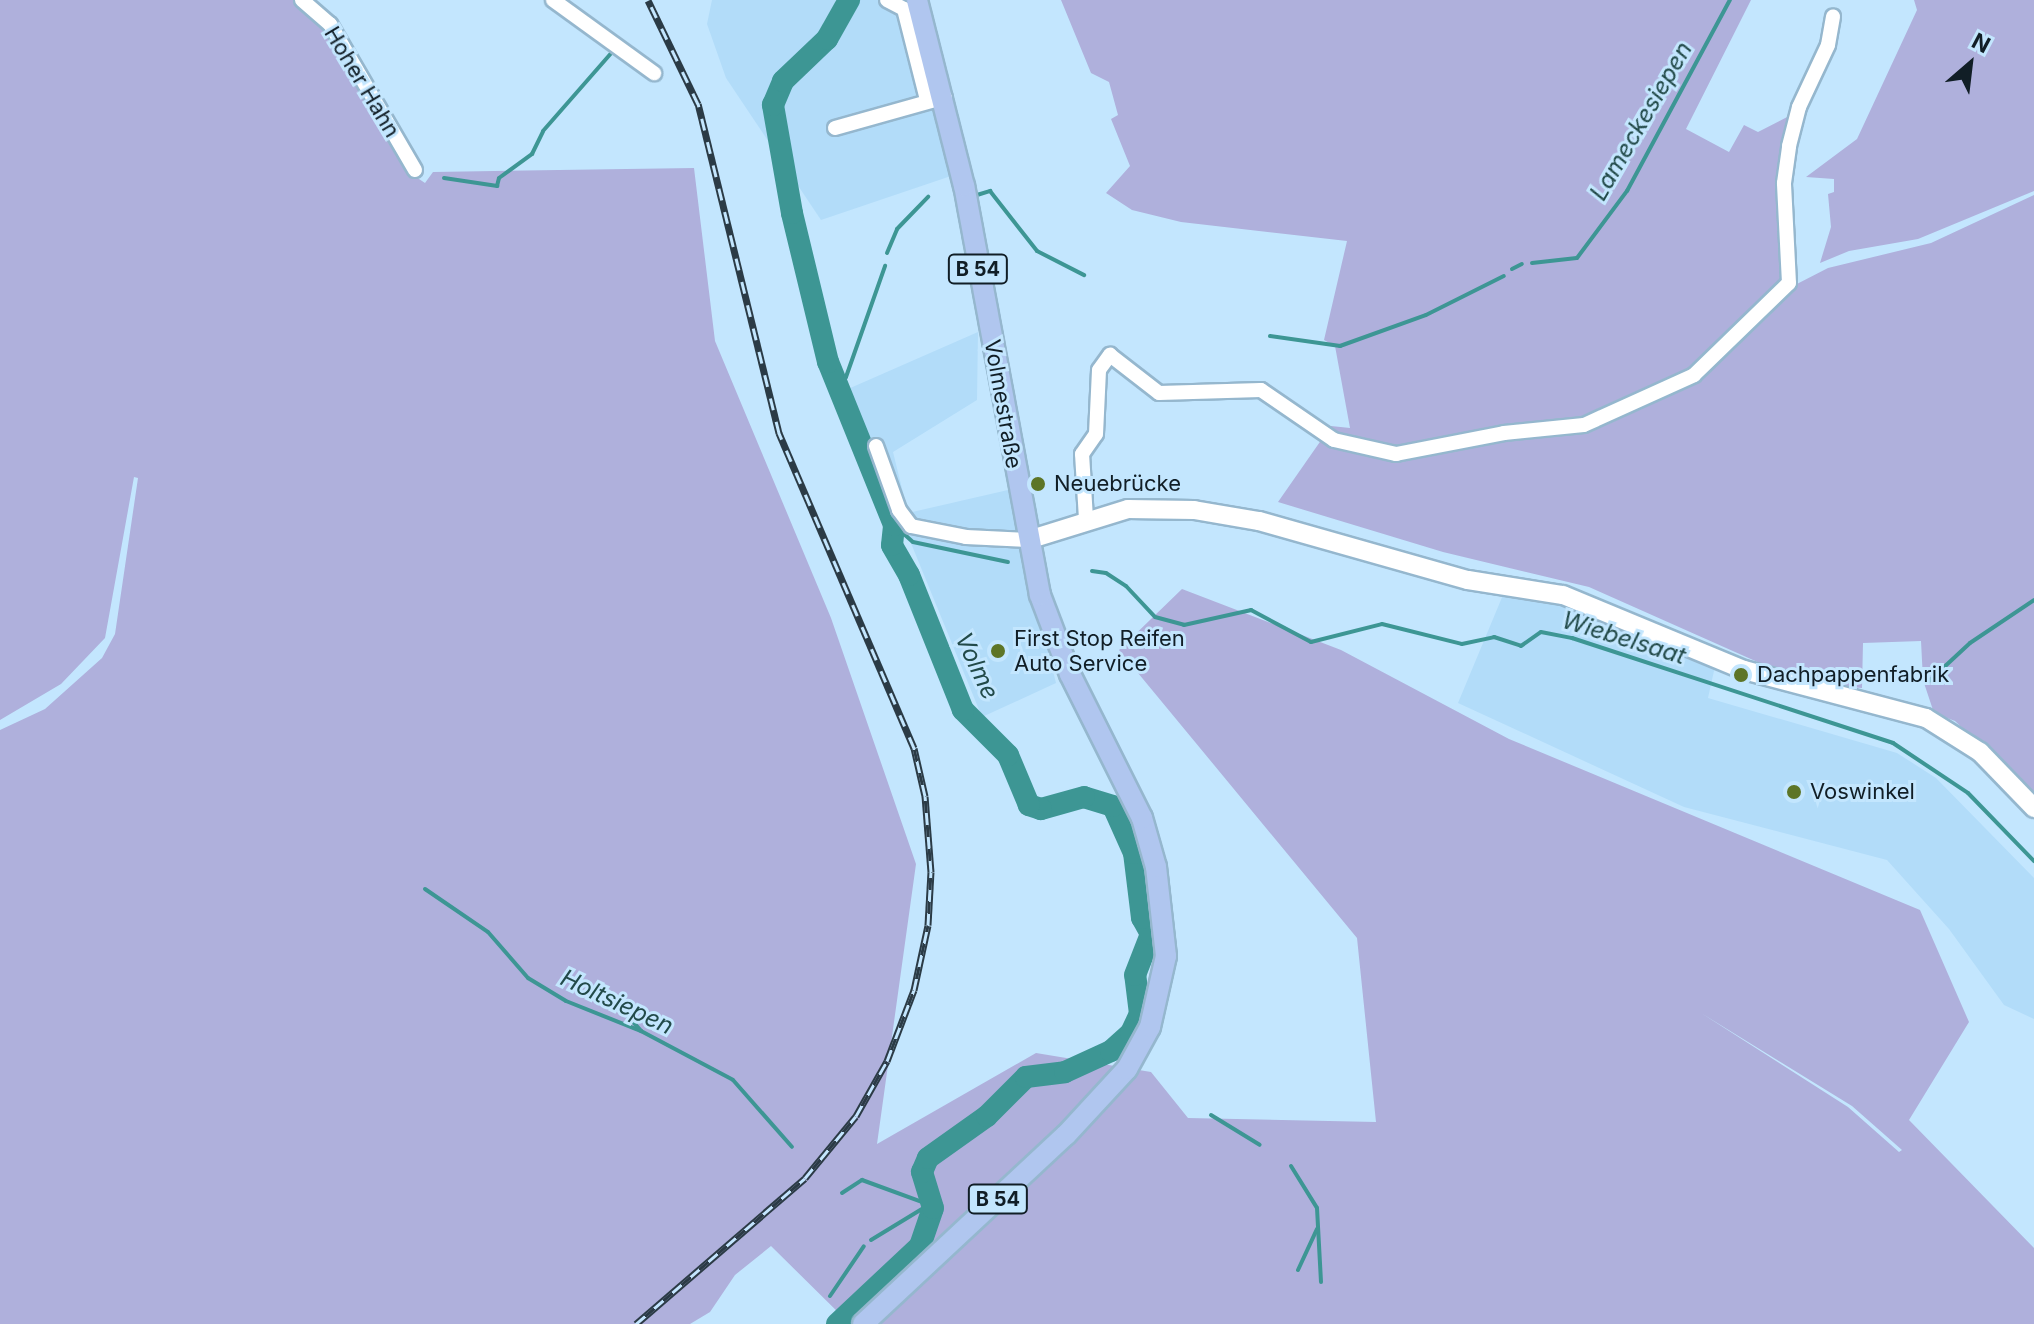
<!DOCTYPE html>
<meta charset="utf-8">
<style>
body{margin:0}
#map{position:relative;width:2034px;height:1324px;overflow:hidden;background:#c3e6fe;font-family:Inter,sans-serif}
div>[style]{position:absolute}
.built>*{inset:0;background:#b2dcf9}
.green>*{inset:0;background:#afb0dc}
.stream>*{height:4px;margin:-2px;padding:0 2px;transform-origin:2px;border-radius:2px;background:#3d9694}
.river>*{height:22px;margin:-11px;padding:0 11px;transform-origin:11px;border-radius:11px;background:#3d9694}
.roads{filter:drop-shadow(2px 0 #95b7ce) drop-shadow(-2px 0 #95b7ce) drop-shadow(0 2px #95b7ce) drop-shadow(0 -2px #95b7ce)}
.street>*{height:14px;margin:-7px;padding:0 7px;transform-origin:7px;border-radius:7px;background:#fff}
.secondary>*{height:18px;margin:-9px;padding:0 9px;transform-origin:9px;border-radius:9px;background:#fff}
.primary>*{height:20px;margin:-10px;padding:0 10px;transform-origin:10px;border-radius:10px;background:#b0c6ef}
.rail>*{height:7px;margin-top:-3.5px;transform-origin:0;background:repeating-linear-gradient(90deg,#c3e6fe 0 12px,#2b3b46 0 24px);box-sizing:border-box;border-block:2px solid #2b3b46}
.dots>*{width:22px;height:22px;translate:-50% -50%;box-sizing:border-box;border:4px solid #c3e6fe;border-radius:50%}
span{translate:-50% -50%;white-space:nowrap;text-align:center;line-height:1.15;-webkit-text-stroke:6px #c3e6fe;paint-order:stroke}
.shield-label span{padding:2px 6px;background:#c3e6fe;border:2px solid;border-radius:6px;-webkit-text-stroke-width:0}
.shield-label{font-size:20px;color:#111e26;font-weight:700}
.street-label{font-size:22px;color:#111e26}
.poi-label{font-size:22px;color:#111e26}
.left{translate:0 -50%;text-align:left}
.water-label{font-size:24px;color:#224a49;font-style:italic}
.north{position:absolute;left:1930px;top:24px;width:80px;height:80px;-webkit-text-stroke:6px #c3e6fe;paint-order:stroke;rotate:28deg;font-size:22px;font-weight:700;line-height:32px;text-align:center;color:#111e26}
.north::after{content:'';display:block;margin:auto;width:28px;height:36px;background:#111e26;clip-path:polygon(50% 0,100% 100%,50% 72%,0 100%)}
</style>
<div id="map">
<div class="built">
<i style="clip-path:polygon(712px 0,901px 0,951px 176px,821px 220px,726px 78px,707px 24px)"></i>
<i style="clip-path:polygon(978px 332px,977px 400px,893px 452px,908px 513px,1008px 490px,1056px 683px,982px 717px,848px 389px)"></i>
<i style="clip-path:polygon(1503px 595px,1574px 607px,1716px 662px,1708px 698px,1897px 753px,1936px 778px,2034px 878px,2034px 1019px,2004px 1005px,1949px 929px,1887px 860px,1684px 807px,1458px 703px)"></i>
</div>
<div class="green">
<i style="clip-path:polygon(evenodd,0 0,296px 0,331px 36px,413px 175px,425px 183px,433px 172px,694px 168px,715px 341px,831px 618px,916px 864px,877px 1144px,1036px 1053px,1151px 1072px,1188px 1118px,1376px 1122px,1357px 938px,1119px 650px,1182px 589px,1341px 650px,1509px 739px,1920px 910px,1969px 1022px,1909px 1120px,2034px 1248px,2034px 1324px,850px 1324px,771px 1246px,735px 1275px,710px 1312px,690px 1324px,0 1324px,0 730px,45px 709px,102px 658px,115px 634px,138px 478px,134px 477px,105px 638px,61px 684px,0 720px,0 0,1701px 1013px,1852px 1106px,1902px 1150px,1899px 1152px,1848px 1107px,1701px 1013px)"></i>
<i style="clip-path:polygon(1061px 0,1751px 0,1686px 129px,1729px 152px,1744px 125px,1758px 132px,1793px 114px,1783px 281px,1707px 370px,1793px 286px,1828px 268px,1931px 243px,2034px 195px,2034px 796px,1955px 721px,1934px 713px,1923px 680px,1921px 641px,1863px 643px,1862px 688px,1805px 683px,1589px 587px,1443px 552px,1278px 502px,1331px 426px,1350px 428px,1335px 346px,1324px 340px,1347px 241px,1181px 222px,1132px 210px,1106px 193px,1130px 166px,1111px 119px,1118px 115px,1109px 82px,1091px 73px)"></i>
<i style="clip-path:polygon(1914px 0,2034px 0,2034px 191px,1918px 239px,1849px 251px,1820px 263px,1831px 227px,1828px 194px,1834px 192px,1834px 179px,1806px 177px,1857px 139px,1917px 10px)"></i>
</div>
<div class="stream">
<i style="left:444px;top:178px;width:54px;rotate:8.6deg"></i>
<i style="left:497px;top:186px;width:8px;rotate:-76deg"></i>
<i style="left:499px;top:178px;width:41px;rotate:-36deg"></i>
<i style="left:532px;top:154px;width:25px;rotate:-64deg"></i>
<i style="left:543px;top:131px;width:106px;rotate:-48.8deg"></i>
<i style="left:977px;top:195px;width:14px;rotate:-17deg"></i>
<i style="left:990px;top:191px;width:76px;rotate:51.9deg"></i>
<i style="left:1037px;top:251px;width:53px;rotate:27.1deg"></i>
<i style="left:887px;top:253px;width:26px;rotate:-67deg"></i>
<i style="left:897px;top:229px;width:45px;rotate:-45.9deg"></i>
<i style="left:1532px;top:263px;width:45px;rotate:-6.3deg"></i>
<i style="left:1577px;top:258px;width:84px;rotate:-53.3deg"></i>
<i style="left:1627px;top:191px;width:217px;rotate:-61.7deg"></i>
<i style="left:1512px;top:269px;width:11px;rotate:-27deg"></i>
<i style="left:1270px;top:336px;width:71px;rotate:8.1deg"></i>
<i style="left:1340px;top:346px;width:91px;rotate:-19.8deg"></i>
<i style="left:1426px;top:315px;width:87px;rotate:-26.6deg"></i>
<i style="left:838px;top:385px;width:11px;rotate:-45deg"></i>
<i style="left:846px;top:377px;width:118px;rotate:-70.6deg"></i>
<i style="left:894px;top:525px;width:25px;rotate:42deg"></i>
<i style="left:913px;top:542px;width:97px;rotate:11.9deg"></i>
<i style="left:1092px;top:571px;width:14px;rotate:8deg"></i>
<i style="left:1106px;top:573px;width:24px;rotate:33deg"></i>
<i style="left:1126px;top:586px;width:42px;rotate:46.9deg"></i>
<i style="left:1155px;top:617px;width:30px;rotate:15deg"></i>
<i style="left:1184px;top:625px;width:69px;rotate:-12.6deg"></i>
<i style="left:1251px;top:610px;width:68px;rotate:28.1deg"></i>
<i style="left:1311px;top:642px;width:73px;rotate:-14.2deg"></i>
<i style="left:1382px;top:624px;width:82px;rotate:14deg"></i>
<i style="left:1462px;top:644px;width:33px;rotate:-12deg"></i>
<i style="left:1494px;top:637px;width:28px;rotate:18deg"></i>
<i style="left:1521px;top:646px;width:24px;rotate:-35deg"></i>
<i style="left:1541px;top:632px;width:32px;rotate:11deg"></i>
<i style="left:1572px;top:638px;width:338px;rotate:18.1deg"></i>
<i style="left:1893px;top:743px;width:90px;rotate:33.7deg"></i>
<i style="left:1968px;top:793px;width:95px;rotate:45.9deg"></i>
<i style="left:1928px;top:682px;width:57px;rotate:-42.9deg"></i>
<i style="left:1970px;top:643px;width:77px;rotate:-33.9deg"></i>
<i style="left:425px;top:889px;width:76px;rotate:34.3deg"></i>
<i style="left:488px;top:932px;width:61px;rotate:49deg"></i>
<i style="left:528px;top:978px;width:44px;rotate:31.2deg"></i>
<i style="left:566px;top:1001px;width:81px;rotate:21.8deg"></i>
<i style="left:641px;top:1031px;width:104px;rotate:28deg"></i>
<i style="left:733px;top:1080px;width:89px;rotate:48.6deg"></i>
<i style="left:625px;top:1013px;width:24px;rotate:48deg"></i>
<i style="left:1211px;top:1115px;width:57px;rotate:31.5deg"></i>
<i style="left:1291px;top:1166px;width:49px;rotate:58.2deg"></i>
<i style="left:1317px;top:1208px;width:74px;rotate:86.9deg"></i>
<i style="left:842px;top:1193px;width:24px;rotate:-33deg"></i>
<i style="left:862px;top:1180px;width:76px;rotate:20.1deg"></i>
<i style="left:871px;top:1240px;width:63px;rotate:-31.4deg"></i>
<i style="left:1298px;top:1270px;width:45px;rotate:-65.1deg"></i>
<i style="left:830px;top:1296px;width:60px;rotate:-55.8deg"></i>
</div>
<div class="river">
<i style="left:837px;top:1324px;width:114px;rotate:-43.2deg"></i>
<i style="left:920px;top:1246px;width:40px;rotate:-71.1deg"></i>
<i style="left:933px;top:1208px;width:38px;rotate:-107deg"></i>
<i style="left:922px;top:1172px;width:15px;rotate:-67deg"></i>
<i style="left:928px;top:1158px;width:72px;rotate:-35.4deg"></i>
<i style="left:987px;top:1116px;width:55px;rotate:-45deg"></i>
<i style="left:1026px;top:1077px;width:39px;rotate:-7deg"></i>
<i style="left:1065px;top:1072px;width:51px;rotate:-24.5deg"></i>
<i style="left:1111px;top:1051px;width:27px;rotate:-42deg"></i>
<i style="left:1131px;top:1033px;width:21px;rotate:-65deg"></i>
<i style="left:1140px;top:1014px;width:39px;rotate:-97deg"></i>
<i style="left:1135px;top:975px;width:44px;rotate:-68.7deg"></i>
<i style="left:1151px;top:934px;width:18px;rotate:-119deg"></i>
<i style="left:1142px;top:918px;width:65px;rotate:-97deg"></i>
<i style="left:1134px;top:853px;width:51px;rotate:-114.1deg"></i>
<i style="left:1113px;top:806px;width:30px;rotate:-163deg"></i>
<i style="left:1084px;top:797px;width:45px;rotate:164.4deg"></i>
<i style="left:1041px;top:809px;width:13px;rotate:-162deg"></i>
<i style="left:1029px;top:805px;width:54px;rotate:-112.8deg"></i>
<i style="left:1008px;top:755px;width:64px;rotate:-135deg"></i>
<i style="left:963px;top:710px;width:145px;rotate:-111.8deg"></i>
<i style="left:909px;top:575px;width:34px;rotate:-120deg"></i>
<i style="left:892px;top:545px;width:20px;rotate:-84deg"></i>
<i style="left:894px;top:525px;width:176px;rotate:-112deg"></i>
<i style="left:828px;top:362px;width:153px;rotate:-103.6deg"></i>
<i style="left:792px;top:213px;width:110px;rotate:-100deg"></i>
<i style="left:773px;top:105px;width:26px;rotate:-67deg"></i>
<i style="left:783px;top:81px;width:61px;rotate:-43.7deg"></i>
<i style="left:827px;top:39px;width:45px;rotate:-60.6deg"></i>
</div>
<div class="roads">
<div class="street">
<i style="left:302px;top:0;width:37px;rotate:41deg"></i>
<i style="left:330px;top:24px;width:169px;rotate:59.8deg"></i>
<i style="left:553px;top:0;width:125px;rotate:35.9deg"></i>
<i style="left:887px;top:0;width:19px;rotate:28deg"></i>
<i style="left:904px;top:9px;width:94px;rotate:75.8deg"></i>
<i style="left:835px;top:128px;width:114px;rotate:-15.7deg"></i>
<i style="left:876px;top:446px;width:68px;rotate:70.2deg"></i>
<i style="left:899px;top:510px;width:20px;rotate:53deg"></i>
<i style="left:911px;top:526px;width:56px;rotate:11.3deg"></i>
<i style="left:966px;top:537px;width:62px;rotate:2.8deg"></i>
<i style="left:1086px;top:519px;width:65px;rotate:-93.5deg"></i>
<i style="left:1082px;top:454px;width:24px;rotate:-55deg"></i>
<i style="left:1096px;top:434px;width:64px;rotate:-87.3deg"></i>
<i style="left:1099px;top:370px;width:19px;rotate:-54deg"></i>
<i style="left:1110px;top:355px;width:62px;rotate:37.8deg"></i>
<i style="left:1159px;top:393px;width:102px;rotate:-1.7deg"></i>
<i style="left:1261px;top:390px;width:88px;rotate:34.4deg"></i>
<i style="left:1334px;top:440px;width:64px;rotate:12.7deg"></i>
<i style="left:1396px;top:454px;width:110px;rotate:-11deg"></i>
<i style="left:1504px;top:433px;width:80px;rotate:-5.7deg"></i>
<i style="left:1584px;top:425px;width:121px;rotate:-24.4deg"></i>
<i style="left:1694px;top:375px;width:132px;rotate:-44.1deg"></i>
<i style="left:1789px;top:283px;width:100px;rotate:-92.9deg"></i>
<i style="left:1784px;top:183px;width:37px;rotate:-82deg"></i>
<i style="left:1789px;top:146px;width:40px;rotate:-75.6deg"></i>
<i style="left:1799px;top:107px;width:68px;rotate:-64.9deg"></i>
<i style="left:1828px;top:45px;width:29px;rotate:-80deg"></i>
</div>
<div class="secondary">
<i style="left:1028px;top:540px;width:105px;rotate:-17.2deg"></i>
<i style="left:1128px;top:509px;width:66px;rotate:0.9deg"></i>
<i style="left:1194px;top:510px;width:66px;rotate:9.6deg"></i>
<i style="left:1259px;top:521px;width:217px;rotate:15.8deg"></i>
<i style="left:1468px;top:580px;width:96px;rotate:9deg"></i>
<i style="left:1563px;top:595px;width:196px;rotate:22.5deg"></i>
<i style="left:1744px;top:670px;width:188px;rotate:14.8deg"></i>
<i style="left:1926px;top:718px;width:64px;rotate:32.2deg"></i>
<i style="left:1980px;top:752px;width:78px;rotate:46deg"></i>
</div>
<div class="primary">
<i style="left:863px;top:1324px;width:277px;rotate:-43deg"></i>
<i style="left:1066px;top:1135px;width:90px;rotate:-47.3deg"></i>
<i style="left:1127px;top:1069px;width:48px;rotate:-61.3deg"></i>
<i style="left:1150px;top:1027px;width:73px;rotate:-77.3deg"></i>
<i style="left:1166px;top:956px;width:90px;rotate:-96.4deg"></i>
<i style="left:1156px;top:867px;width:51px;rotate:-105.9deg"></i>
<i style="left:1142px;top:818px;width:161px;rotate:-116.6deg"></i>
<i style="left:1070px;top:674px;width:85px;rotate:-110.8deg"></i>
<i style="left:1040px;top:595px;width:416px;rotate:-100.5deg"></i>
<i style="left:964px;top:186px;width:192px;rotate:-104.2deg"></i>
</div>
</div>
<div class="rail">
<i style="left:636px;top:1324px;width:223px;rotate:-40.8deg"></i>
<i style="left:805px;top:1178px;width:80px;rotate:-50.6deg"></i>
<i style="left:856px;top:1116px;width:63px;rotate:-60.6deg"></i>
<i style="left:887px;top:1061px;width:76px;rotate:-69.2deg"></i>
<i style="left:914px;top:990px;width:66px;rotate:-77.8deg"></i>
<i style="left:928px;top:925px;width:53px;rotate:-86.8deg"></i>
<i style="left:931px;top:872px;width:76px;rotate:-94.5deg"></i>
<i style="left:925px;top:796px;width:49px;rotate:-102.9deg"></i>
<i style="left:914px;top:748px;width:343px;rotate:-113.2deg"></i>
<i style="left:779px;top:433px;width:339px;rotate:-103.8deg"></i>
<i style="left:698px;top:104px;width:115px;rotate:-115.7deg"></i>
</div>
<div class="dots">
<i style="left:1038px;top:484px;background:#5d7527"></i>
<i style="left:998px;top:651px;background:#5d7527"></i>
<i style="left:1741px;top:675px;background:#5d7527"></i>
<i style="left:1794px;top:792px;background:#5d7527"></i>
</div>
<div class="shield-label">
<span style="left:978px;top:269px">B 54</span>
<span style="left:998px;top:1199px">B 54</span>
</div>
<div class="street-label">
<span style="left:362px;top:82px;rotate:59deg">Hoher Hahn</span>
<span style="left:1003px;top:404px;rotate:80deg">Volmestraße</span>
</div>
<div class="poi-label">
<span class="left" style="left:1054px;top:484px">Neuebrücke</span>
<span class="left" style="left:1014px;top:651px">First Stop Reifen<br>Auto Service</span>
<span class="left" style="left:1757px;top:675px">Dachpappenfabrik</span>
<span class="left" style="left:1810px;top:792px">Voswinkel</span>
</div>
<div class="water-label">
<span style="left:1641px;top:121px;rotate:-60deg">Lameckesiepen</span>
<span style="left:1624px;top:638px;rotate:17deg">Wiebelsaat</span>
<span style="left:977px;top:666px;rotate:65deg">Volme</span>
<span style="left:617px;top:1002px;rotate:25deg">Holtsiepen</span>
</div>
<div class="north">N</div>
</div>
